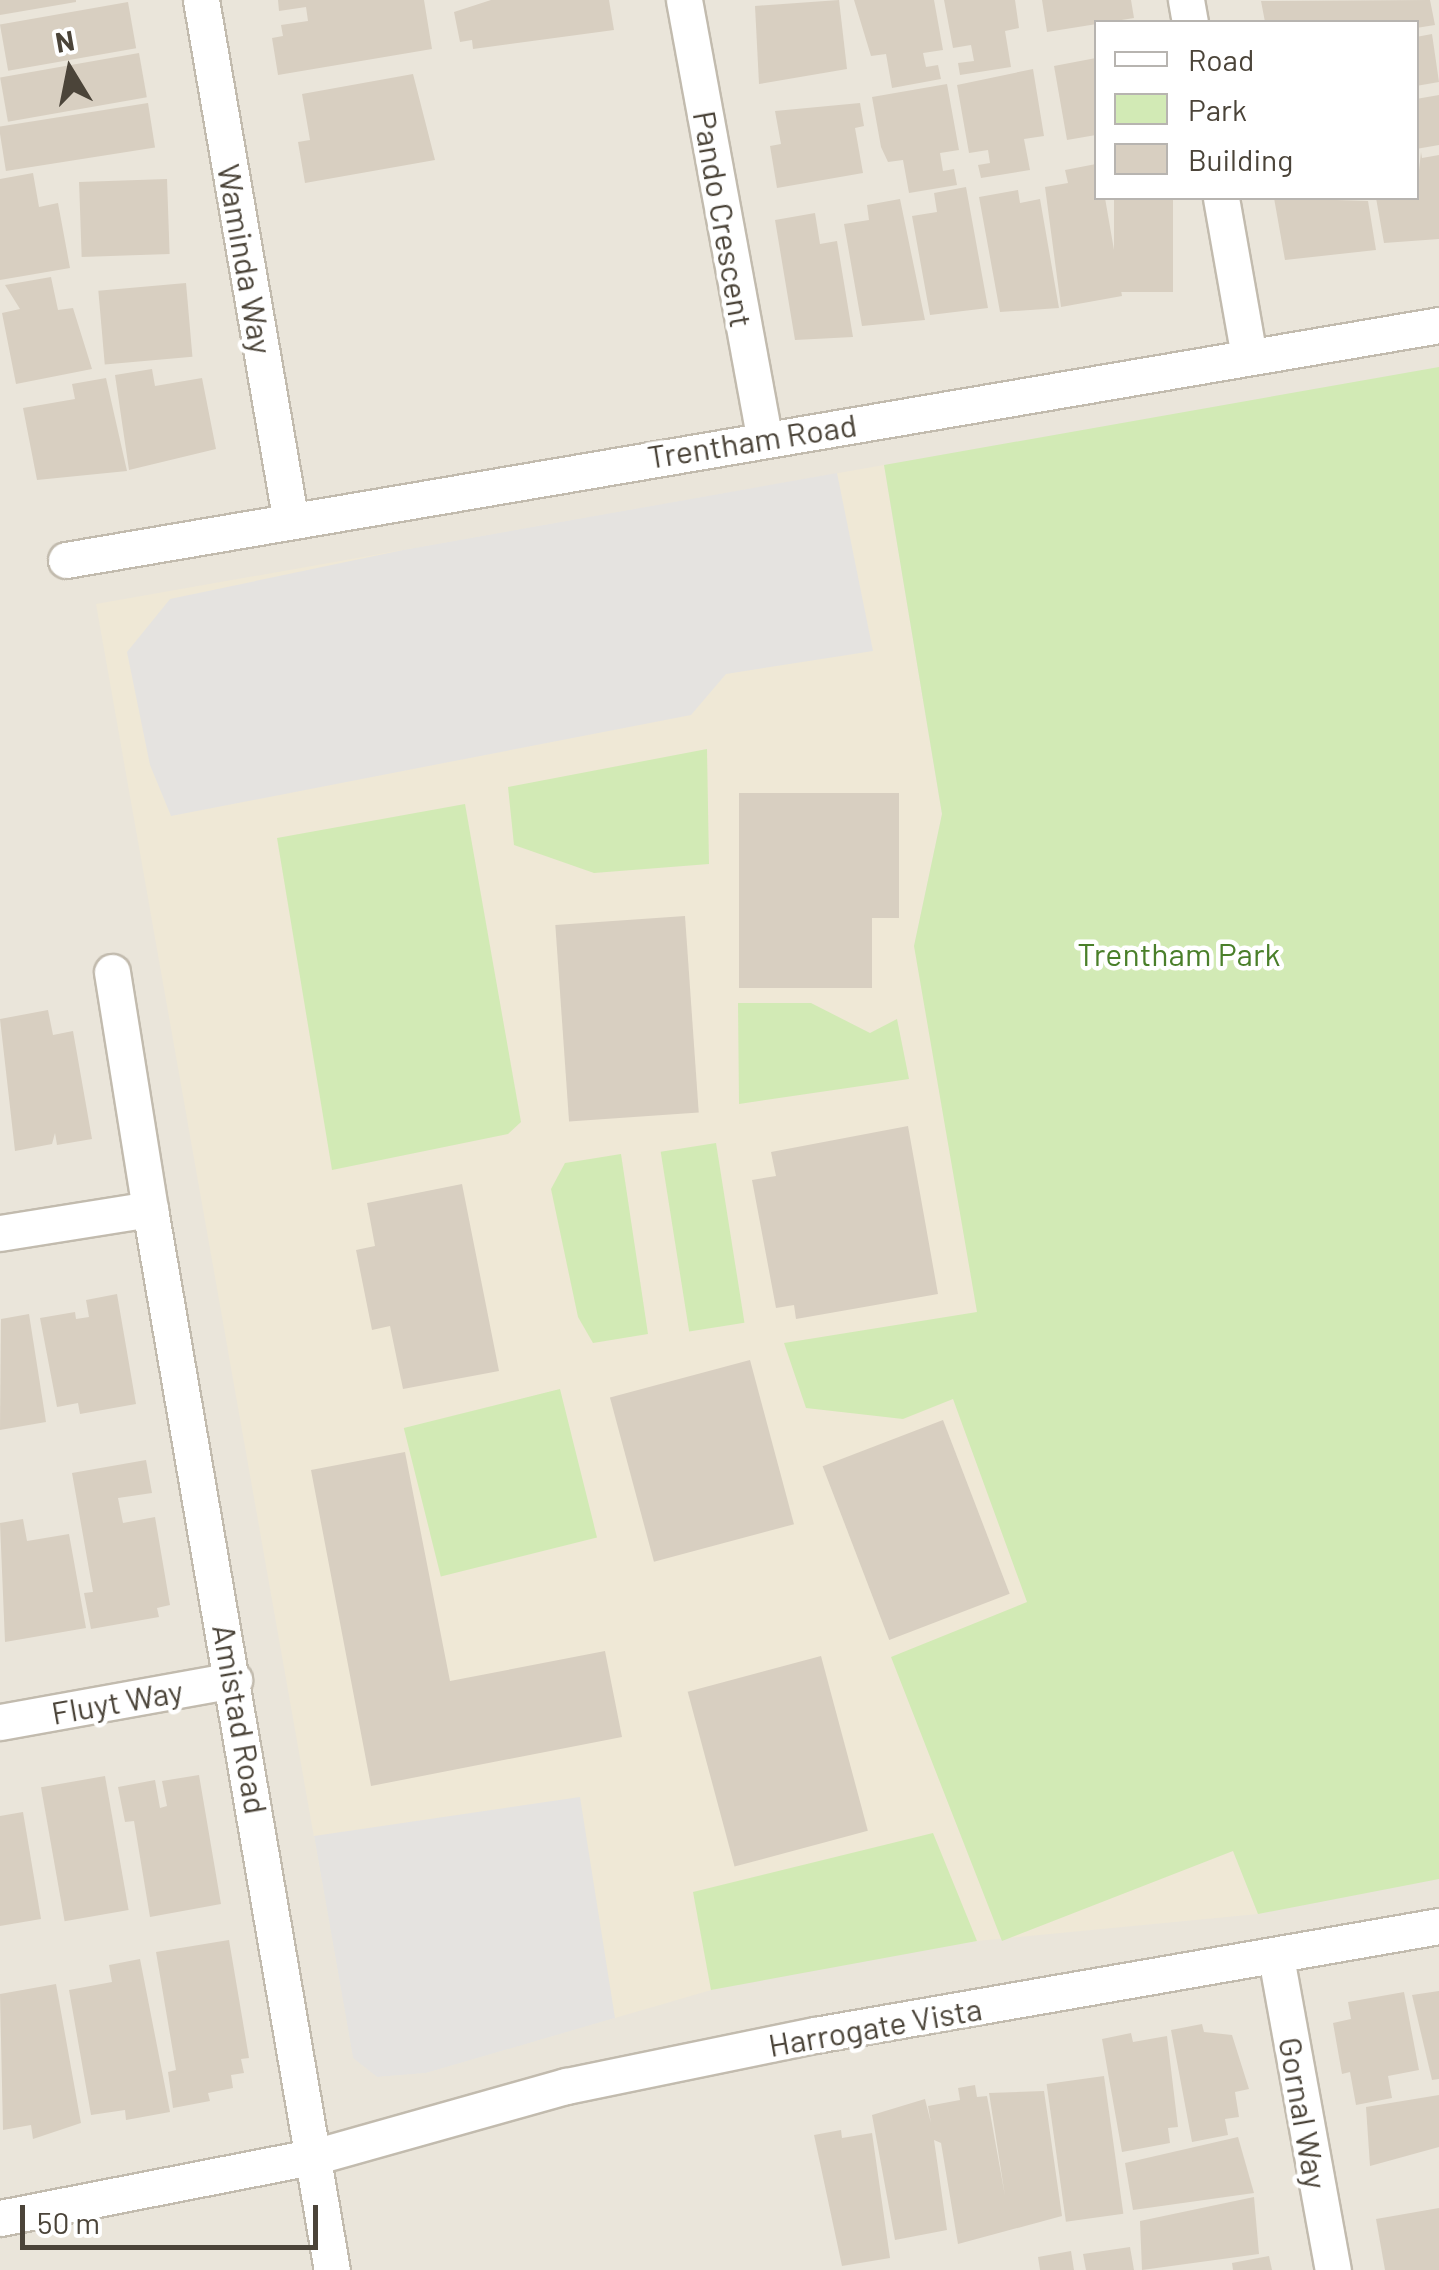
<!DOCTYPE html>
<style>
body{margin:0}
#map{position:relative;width:1439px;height:2270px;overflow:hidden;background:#f6f3ec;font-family:Barlow,sans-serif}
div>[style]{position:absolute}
.residential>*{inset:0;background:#eae5da}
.education>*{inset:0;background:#efe8d6}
.green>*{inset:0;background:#d2eab5;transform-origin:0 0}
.parking>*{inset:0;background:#e5e3e0}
.building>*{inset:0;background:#d8cfc1;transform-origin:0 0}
.roads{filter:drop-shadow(2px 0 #c2bbae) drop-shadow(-2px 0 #c2bbae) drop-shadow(0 2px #c2bbae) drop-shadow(0 -2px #c2bbae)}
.minor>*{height:35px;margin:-17.5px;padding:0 17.5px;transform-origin:17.5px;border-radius:17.5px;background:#fff}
span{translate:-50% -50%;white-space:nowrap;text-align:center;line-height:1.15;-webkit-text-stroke:9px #fff;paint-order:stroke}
.street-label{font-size:32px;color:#4b4439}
.park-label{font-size:32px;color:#4a7f2a}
.legend{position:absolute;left:1094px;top:20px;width:325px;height:180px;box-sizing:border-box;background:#fff;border:2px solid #b7b4b0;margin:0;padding:12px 18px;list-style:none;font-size:30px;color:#4b4439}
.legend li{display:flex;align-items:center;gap:20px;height:50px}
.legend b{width:50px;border:2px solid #b7b4b0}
.north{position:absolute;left:20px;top:20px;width:100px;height:100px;-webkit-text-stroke:8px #fff;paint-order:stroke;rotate:350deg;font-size:28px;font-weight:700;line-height:40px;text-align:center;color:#4b4439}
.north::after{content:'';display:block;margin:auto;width:35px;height:45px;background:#4b4439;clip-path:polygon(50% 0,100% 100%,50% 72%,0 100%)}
.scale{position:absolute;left:20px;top:2205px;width:298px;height:45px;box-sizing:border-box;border:5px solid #4b4439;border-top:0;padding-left:12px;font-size:30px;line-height:35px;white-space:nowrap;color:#4b4439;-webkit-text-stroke:8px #fff;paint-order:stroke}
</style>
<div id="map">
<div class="residential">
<i style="clip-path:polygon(evenodd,0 0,1439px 0,1439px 2270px,0 2270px,0 0,1096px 22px,1416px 22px,1416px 198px,1096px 198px,1096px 22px)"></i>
</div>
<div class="education">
<i style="clip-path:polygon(884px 465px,942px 814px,914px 946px,1154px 1647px,1258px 1914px,977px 1941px,756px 1977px,426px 2073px,377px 2077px,353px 2058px,96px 604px)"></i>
</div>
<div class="green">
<i style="clip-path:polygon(1439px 367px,1439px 1879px,1258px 1914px,1233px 1851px,1002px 1941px,891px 1657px,1027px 1602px,953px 1399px,903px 1419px,806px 1408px,784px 1343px,977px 1312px,914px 946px,942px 814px,884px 465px)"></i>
<i style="clip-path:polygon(707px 749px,709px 864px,594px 873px,514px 845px,508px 787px)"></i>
<i style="clip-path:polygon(465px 804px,521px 1122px,508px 1134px,332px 1170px,277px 838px)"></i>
<i style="clip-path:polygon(738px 1003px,811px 1003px,870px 1033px,897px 1019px,909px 1079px,739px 1104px)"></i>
<i style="left:716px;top:1143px;width:182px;height:56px;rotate:81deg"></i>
<i style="clip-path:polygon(621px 1154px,648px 1334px,593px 1343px,578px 1317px,551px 1189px,565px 1163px)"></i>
<i style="left:560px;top:1389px;width:153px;height:161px;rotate:76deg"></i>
<i style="clip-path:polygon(933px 1833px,977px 1941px,711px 1990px,693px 1892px)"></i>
</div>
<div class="parking">
<i style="clip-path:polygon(837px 473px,873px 651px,726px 674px,691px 715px,171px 816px,150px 765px,127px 652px,170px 599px,403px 550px)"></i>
<i style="clip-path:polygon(580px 1797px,615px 2018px,426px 2073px,377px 2077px,353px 2058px,314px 1836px)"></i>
</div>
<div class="building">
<i style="clip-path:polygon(0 0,76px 0,76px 2px,0 15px)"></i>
<i style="clip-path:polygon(278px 0,424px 0,432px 49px,278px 75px,272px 38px,283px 36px,281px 25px,308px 21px,306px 7px,279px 11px)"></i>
<i style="clip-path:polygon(491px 0,609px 0,614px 30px,473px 49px,472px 40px,460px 42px,454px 12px)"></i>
<i style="clip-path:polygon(839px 0,847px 69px,759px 84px,755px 6px)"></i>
<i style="clip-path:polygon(854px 0,934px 0,943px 50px,923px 53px,926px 67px,938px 65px,941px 79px,892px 88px,886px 54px,871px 56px)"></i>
<i style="clip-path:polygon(944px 0,1015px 0,1019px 28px,1005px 31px,1011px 67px,960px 75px,958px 63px,974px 61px,971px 45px,953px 48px)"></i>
<i style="clip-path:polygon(1042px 0,1131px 0,1134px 18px,1047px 32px)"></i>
<i style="clip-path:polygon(1430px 0,1435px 25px,1416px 28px,1416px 22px,1265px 22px,1261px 1px)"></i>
<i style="left:128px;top:2px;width:47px;height:130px;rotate:80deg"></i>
<i style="clip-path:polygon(1432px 34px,1439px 82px,1416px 86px,1416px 37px)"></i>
<i style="left:139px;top:53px;width:45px;height:141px;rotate:80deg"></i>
<i style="clip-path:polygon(1096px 58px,1096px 135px,1067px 140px,1054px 66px)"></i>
<i style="clip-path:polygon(1033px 69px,1044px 136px,1024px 139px,1030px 170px,981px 178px,978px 165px,990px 163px,988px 150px,969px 153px,957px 85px)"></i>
<i style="clip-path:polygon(413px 74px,435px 160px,305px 183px,298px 142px,310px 140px,302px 94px)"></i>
<i style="clip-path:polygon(947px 84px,959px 150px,940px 153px,943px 171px,954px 169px,957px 185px,909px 193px,903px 160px,888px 162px,881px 147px,872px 97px)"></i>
<i style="clip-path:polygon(1439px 95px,1439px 145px,1416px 149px,1416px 99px)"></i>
<i style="left:148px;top:103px;width:45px;height:151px;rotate:81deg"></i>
<i style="clip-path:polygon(860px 103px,864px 126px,855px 128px,863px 173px,777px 188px,770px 146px,781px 144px,775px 111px)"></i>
<i style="clip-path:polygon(1421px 152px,1422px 158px,1439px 155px,1439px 239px,1384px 243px,1376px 198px,1416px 198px)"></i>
<i style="clip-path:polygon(1096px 164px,1096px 198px,1105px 198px,1122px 296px,1061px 307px,1045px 187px,1068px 183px,1065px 170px)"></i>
<i style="clip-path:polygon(33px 173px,39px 207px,58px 203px,70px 268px,0 280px,0 179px)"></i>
<i style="left:167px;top:179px;width:75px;height:88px;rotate:88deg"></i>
<i style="clip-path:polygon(966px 187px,988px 308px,930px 315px,912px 216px,937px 212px,934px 193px)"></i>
<i style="clip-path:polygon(1018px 190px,1020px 203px,1040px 199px,1059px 308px,1000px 312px,979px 197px)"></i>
<i style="left:1114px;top:198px;width:59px;height:94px"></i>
<i style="clip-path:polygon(1274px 198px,1368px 201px,1376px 250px,1285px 260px)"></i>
<i style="clip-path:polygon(900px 199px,925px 320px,862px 326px,844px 224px,869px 220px,867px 205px)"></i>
<i style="clip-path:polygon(815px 213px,820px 244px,837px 241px,853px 337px,795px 340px,775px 220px)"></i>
<i style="clip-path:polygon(51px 277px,58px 310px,73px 308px,92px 369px,16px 384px,2px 313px,20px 309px,5px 285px)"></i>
<i style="left:186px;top:283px;width:74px;height:88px;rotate:85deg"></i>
<i style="clip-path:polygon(152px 369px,155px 386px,202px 378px,216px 449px,129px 470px,115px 375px)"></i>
<i style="clip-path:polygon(106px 378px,127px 471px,37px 480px,23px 408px,75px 399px,72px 384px)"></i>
<i style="clip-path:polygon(739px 793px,899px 793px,899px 918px,872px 918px,872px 988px,739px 988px)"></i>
<i style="left:685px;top:916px;width:197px;height:130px;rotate:86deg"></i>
<i style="clip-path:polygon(48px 1010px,53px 1035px,73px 1031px,92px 1139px,57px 1145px,55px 1133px,52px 1144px,15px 1151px,0 1019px)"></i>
<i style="clip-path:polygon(908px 1126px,938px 1294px,796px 1319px,794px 1305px,776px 1308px,752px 1180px,776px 1176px,771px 1152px)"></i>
<i style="clip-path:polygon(462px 1184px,499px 1371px,403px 1389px,390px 1326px,372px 1330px,356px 1250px,375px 1246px,367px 1203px)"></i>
<i style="clip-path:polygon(117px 1294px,136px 1404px,80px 1414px,78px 1403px,57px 1407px,40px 1318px,75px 1312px,76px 1319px,89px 1317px,86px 1300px)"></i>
<i style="clip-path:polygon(29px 1314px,46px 1422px,0 1430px,1px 1319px)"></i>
<i style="left:750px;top:1360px;width:170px;height:145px;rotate:75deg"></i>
<i style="left:943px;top:1420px;width:186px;height:129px;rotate:69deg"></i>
<i style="clip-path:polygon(405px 1452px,450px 1681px,605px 1651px,622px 1737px,371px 1786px,311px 1470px)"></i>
<i style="clip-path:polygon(146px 1460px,152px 1493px,118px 1498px,123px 1523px,155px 1517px,170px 1605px,157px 1608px,159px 1617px,91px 1629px,84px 1593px,93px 1592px,72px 1473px)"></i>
<i style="clip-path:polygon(23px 1519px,27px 1541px,69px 1534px,86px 1628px,5px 1642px,0 1523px)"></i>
<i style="left:821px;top:1656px;width:181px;height:138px;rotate:75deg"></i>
<i style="clip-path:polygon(199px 1775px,221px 1904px,150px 1917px,134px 1821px,125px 1822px,118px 1787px,155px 1780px,160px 1808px,167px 1806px,162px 1781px)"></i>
<i style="left:105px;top:1776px;width:136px;height:65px;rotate:80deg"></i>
<i style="clip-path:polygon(23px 1812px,41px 1919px,0 1926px,0 1816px)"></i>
<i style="clip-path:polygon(229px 1940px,249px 2058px,241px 2059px,244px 2073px,231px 2075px,233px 2088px,208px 2093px,210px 2101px,173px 2108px,168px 2072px,176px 2070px,156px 1952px)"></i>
<i style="clip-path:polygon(140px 1959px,170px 2112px,126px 2120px,125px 2110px,91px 2115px,69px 1990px,112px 1982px,109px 1965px)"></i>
<i style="clip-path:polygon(56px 1984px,81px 2123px,33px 2139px,31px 2125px,3px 2130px,0 1994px)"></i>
<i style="clip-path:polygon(1439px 1991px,1439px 2079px,1432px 2080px,1412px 1995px)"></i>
<i style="clip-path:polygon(1404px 1992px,1419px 2070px,1388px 2076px,1392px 2098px,1356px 2105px,1350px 2072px,1342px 2074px,1333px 2023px,1351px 2019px,1348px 2002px)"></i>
<i style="clip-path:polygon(1202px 2024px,1204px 2032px,1232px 2035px,1249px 2089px,1235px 2092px,1239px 2117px,1225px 2119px,1228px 2135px,1192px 2142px,1171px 2030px)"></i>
<i style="clip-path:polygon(1131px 2033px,1133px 2042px,1167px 2036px,1178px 2127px,1168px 2128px,1170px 2143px,1122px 2152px,1102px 2039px)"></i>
<i style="left:1104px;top:2076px;width:139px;height:58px;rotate:82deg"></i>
<i style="clip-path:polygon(975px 2085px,977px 2097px,987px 2096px,1005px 2196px,989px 2093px,1044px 2091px,1062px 2216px,958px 2244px,941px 2143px,934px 2140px,947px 2230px,895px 2240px,872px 2115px,925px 2099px,931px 2123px,928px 2106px,960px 2100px,958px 2088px)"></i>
<i style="clip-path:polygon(1439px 2095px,1439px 2147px,1370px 2166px,1366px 2107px)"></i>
<i style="clip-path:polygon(841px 2130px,842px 2138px,872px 2133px,890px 2258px,842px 2266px,814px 2135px)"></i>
<i style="clip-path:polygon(1238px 2137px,1254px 2193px,1133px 2210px,1125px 2163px)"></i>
<i style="clip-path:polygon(1254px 2197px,1259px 2254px,1142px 2270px,1140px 2221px)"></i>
<i style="clip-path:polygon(1439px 2208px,1439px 2270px,1385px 2270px,1376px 2219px)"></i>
<i style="clip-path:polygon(1130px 2247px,1134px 2270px,1086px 2270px,1083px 2254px)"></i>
<i style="clip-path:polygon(1071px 2251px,1074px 2270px,1040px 2270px,1038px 2257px)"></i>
<i style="clip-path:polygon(1269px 2256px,1272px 2270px,1233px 2270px,1232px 2263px)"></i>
</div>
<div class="roads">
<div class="minor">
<i style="left:201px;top:0;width:525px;rotate:80.23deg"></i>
<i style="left:684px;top:0;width:445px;rotate:79.6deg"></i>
<i style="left:1186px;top:0;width:22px;rotate:80deg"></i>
<i style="left:1221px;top:198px;width:160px;rotate:80deg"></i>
<i style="left:66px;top:560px;width:1393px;rotate:-9.71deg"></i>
<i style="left:112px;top:972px;width:240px;rotate:80.9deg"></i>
<i style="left:0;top:1233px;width:152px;rotate:-9.1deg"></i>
<i style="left:150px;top:1209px;width:1076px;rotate:80.27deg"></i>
<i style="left:0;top:1722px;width:238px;rotate:-10.2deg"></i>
<i style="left:1276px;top:1957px;width:318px;rotate:79.7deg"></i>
<i style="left:0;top:2218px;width:323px;rotate:-11.1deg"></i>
<i style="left:317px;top:2156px;width:259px;rotate:-15.7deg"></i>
<i style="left:566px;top:2086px;width:254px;rotate:-11.6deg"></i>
<i style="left:815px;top:2035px;width:633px;rotate:-9.91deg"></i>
</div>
</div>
<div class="street-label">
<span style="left:724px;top:219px;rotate:80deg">Pando Crescent</span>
<span style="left:246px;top:259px;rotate:80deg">Waminda Way</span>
<span style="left:752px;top:440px;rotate:-9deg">Trentham Road</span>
<span style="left:117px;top:1701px;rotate:-10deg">Fluyt Way</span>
<span style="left:241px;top:1719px;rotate:80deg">Amistad Road</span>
<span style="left:875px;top:2026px;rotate:-10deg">Harrogate Vista</span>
<span style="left:1304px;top:2113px;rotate:80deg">Gornal Way</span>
</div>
<div class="park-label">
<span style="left:1179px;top:953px">Trentham Park</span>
</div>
<ul class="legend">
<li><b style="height:12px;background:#fff"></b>Road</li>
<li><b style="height:28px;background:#d2eab5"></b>Park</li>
<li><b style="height:28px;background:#d8cfc1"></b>Building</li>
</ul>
<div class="north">N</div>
<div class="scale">50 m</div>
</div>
